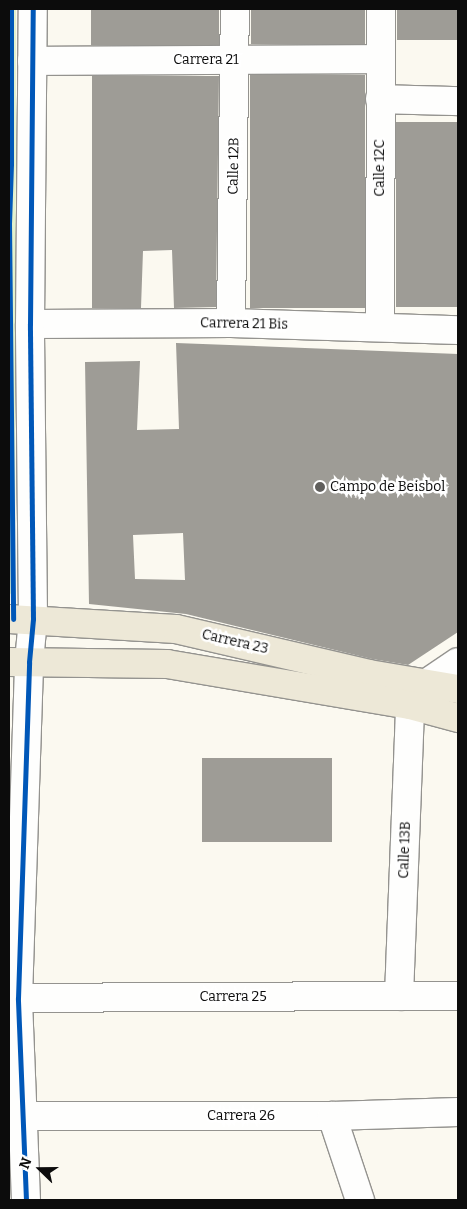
<!DOCTYPE html>
<style>
body{margin:0}
#map{position:relative;width:467px;height:1209px;overflow:hidden;background:#fbf9f0;font-family:Bitter,serif}
div>[style]{position:absolute}
.green>*{inset:0;background:#e2f2ce}
.building>*{inset:0;background:#9e9c96;transform-origin:0 0}
.roads{filter:drop-shadow(1px 0 #94938f) drop-shadow(-1px 0 #94938f) drop-shadow(0 1px #94938f) drop-shadow(0 -1px #94938f)}
.minor>*{height:28px;margin:-14px;padding:0 14px;transform-origin:14px;border-radius:14px;background:#fefefd}
.major>*{height:28px;margin:-14px;padding:0 14px;transform-origin:14px;border-radius:14px;background:#ede8d7}
.cycleway>*{height:5px;margin:-2.5px;padding:0 2.5px;transform-origin:2.5px;border-radius:2.5px;background:#0057b8}
.dots>*{width:14px;height:14px;translate:-50% -50%;box-sizing:border-box;border:2px solid #fff;border-radius:50%}
span{translate:-50% -50%;white-space:nowrap;text-align:center;line-height:1.15;-webkit-text-stroke:5px #fff;paint-order:stroke}
.street-label{font-size:14px;color:#0c0c0c}
.poi-label{font-size:14px;color:#0c0c0c}
.left{translate:0 -50%;text-align:left}
.frame{position:absolute;inset:0;border:10px solid #0c0c0c;pointer-events:none}
.north{position:absolute;left:15px;top:1144px;width:50px;height:50px;-webkit-text-stroke:4px #fff;paint-order:stroke;rotate:292deg;font-size:14px;font-weight:700;line-height:20px;text-align:center;color:#0c0c0c}
.north::after{content:'';display:block;margin:auto;width:18px;height:22px;background:#0c0c0c;clip-path:polygon(50% 0,100% 100%,50% 72%,0 100%)}
</style>
<div id="map">
<div class="green">
<i style="clip-path:polygon(9px 9px,16px 9px,15px 593px,9px 594px)"></i>
</div>
<div class="building">
<i style="left:91px;top:9px;width:128px;height:36px"></i>
<i style="left:251px;top:9px;width:114px;height:35px"></i>
<i style="left:397px;top:9px;width:61px;height:31px"></i>
<i style="left:250px;top:75px;width:115px;height:233px"></i>
<i style="clip-path:polygon(92px 76px,219px 76px,216px 307px,174px 308px,172px 250px,143px 251px,141px 308px,92px 308px)"></i>
<i style="left:458px;top:122px;width:185px;height:62px;rotate:90deg"></i>
<i style="clip-path:polygon(evenodd,176px 343px,458px 354px,458px 632px,408px 665px,372px 659px,186px 614px,89px 604px,85px 362px,140px 361px,137px 430px,179px 429px,176px 343px,183px 533px,185px 580px,135px 579px,133px 535px,183px 533px)"></i>
<i style="left:332px;top:758px;width:84px;height:130px;rotate:90deg"></i>
</div>
<div class="roads">
<div class="minor">
<i style="left:32px;top:61px;width:349px;rotate:-0.3deg"></i>
<i style="left:380px;top:99px;width:78px;rotate:1.5deg"></i>
<i style="left:231px;top:323px;width:314px;rotate:-89.3deg"></i>
<i style="left:30px;top:324px;width:201px;rotate:-0.3deg"></i>
<i style="left:231px;top:323px;width:227px;rotate:1.8deg"></i>
<i style="left:380px;top:327px;width:318px;rotate:-89.8deg"></i>
<i style="left:427px;top:683px;width:37px;rotate:-34deg"></i>
<i style="left:399px;top:996px;width:291px;rotate:-87.8deg"></i>
<i style="left:9px;top:998px;width:449px;rotate:-0.3deg"></i>
<i style="left:24px;top:1116px;width:308px"></i>
<i style="left:332px;top:1116px;width:126px;rotate:-1.8deg"></i>
<i style="left:332px;top:1116px;width:89px;rotate:71.6deg"></i>
<i style="left:26px;top:1200px;width:202px;rotate:-92.3deg"></i>
<i style="left:18px;top:998px;width:336px;rotate:-88.1deg"></i>
<i style="left:29px;top:662px;width:43px;rotate:-84.7deg"></i>
<i style="left:33px;top:619px;width:295px;rotate:-90.6deg"></i>
<i style="left:30px;top:324px;width:315px;rotate:-89.5deg"></i>
</div>
<div class="major">
<i style="left:9px;top:619px;width:167px;rotate:3.4deg"></i>
<i style="left:176px;top:629px;width:198px;rotate:13.1deg"></i>
<i style="left:369px;top:674px;width:90px;rotate:9.6deg"></i>
<i style="left:9px;top:662px;width:158px;rotate:0.7deg"></i>
<i style="left:167px;top:664px;width:246px;rotate:9.6deg"></i>
<i style="left:410px;top:705px;width:50px;rotate:15.2deg"></i>
</div>
</div>
<div class="cycleway">
<i style="left:11px;top:9px;width:155px;rotate:90deg"></i>
<i style="left:9px;top:160px;width:4px;rotate:63deg"></i>
<i style="left:11px;top:164px;width:59px;rotate:91.9deg"></i>
<i style="left:9px;top:222px;width:397px;rotate:89.4deg"></i>
<i style="left:26px;top:1200px;width:202px;rotate:-92.3deg"></i>
<i style="left:18px;top:998px;width:336px;rotate:-88.1deg"></i>
<i style="left:29px;top:662px;width:43px;rotate:-84.7deg"></i>
<i style="left:33px;top:619px;width:295px;rotate:-90.6deg"></i>
<i style="left:30px;top:324px;width:315px;rotate:-89.5deg"></i>
</div>
<div class="dots">
<i style="left:320px;top:487px;background:#605f5c"></i>
</div>
<div class="street-label">
<span style="left:206px;top:60px">Carrera 21</span>
<span style="left:234px;top:166px;rotate:-89deg">Calle 12B</span>
<span style="left:380px;top:168px;rotate:-90deg">Calle 12C</span>
<span style="left:244px;top:324px;rotate:1deg">Carrera 21 Bis</span>
<span style="left:235px;top:642px;rotate:13deg">Carrera 23</span>
<span style="left:405px;top:850px;rotate:-88deg">Calle 13B</span>
<span style="left:233px;top:997px">Carrera 25</span>
<span style="left:241px;top:1116px">Carrera 26</span>
</div>
<div class="poi-label">
<span class="left" style="left:330px;top:487px">Campo de Beisbol</span>
</div>
<div class="frame"></div>
<div class="north">N</div>
</div>
